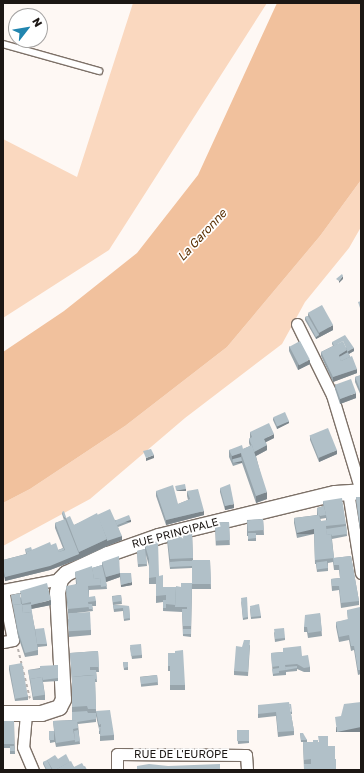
<!DOCTYPE html>
<style>
body{margin:0}
#map{position:relative;width:364px;height:773px;overflow:hidden;background:#fef8f4;font-family:"Golos Text",sans-serif}
div>[style]{position:absolute}
.green>*{inset:0;background:#fad8bf}
.water>*{inset:0;background:#f1c19d}
.path>*{height:2px;margin-top:-1px;transform-origin:0;background:repeating-linear-gradient(90deg,#b7b1ae 0 3px,transparent 0 6px)}
.roads{filter:drop-shadow(1px 0 #7d7168) drop-shadow(-1px 0 #7d7168) drop-shadow(0 1px #7d7168) drop-shadow(0 -1px #7d7168)}
.lane>*{height:5.5px;margin:-2.75px;padding:0 2.75px;transform-origin:2.75px;border-radius:2.75px;background:#fff}
.street>*{height:11px;margin:-5.5px;padding:0 5.5px;transform-origin:5.5px;border-radius:5.5px;background:#fff}
.secondary>*{height:15px;margin:-7.5px;padding:0 7.5px;transform-origin:7.5px;border-radius:7.5px;background:#fff}
.wall>*{inset:0;background:#98a5ac;transform-origin:0 0}
.shaded-wall>*{inset:0;background:#7c868c;transform-origin:0 0}
.building>*{inset:0;background:#b1c0c8;transform-origin:0 0}
span{translate:-50% -50%;white-space:nowrap;text-align:center;line-height:1.15;-webkit-text-stroke:3.5px #fff;paint-order:stroke}
.street-label{font-size:11px;color:#1c1714}
.water-label{font-size:12px;color:#5a2f02;font-style:italic}
.frame{position:absolute;inset:0;border:4px solid #1c1714;pointer-events:none}
.north{position:absolute;left:8px;top:8px;width:40px;height:40px;box-sizing:border-box;background:#fff;border:1px solid #a4a2a1;border-radius:50%;rotate:59deg;font-size:11px;font-weight:700;line-height:16px;text-align:center;color:#1c1714}
.north::after{content:'';display:block;margin:auto;width:14px;height:18px;background:#2185af;clip-path:polygon(50% 0,100% 100%,50% 72%,0 100%)}
</style>
<div id="map">
<div class="green">
<i style="clip-path:polygon(133px 3px,267px 3px,109px 250px,3px 318px,3px 139px,77px 177px)"></i>
<i style="clip-path:polygon(361px 180px,361px 227px,349px 248px,305px 302px,282px 344px,185px 418px,90px 499px,3px 546px,3px 503px,30px 489px,125px 426px,227px 347px,320px 236px)"></i>
</div>
<div class="water">
<i style="clip-path:polygon(277px 3px,361px 3px,361px 180px,320px 236px,227px 347px,125px 426px,30px 489px,3px 503px,3px 352px,64px 311px,137px 253px,198px 175px)"></i>
</div>
<div class="path">
<i style="left:18px;top:649px;width:51px;rotate:76.5deg"></i>
</div>
<div class="roads">
<div class="lane">
<i style="left:3px;top:44px;width:100px;rotate:15.7deg"></i>
</div>
<div class="street">
<i style="left:297px;top:324px;width:79px;rotate:63.8deg"></i>
<i style="left:332px;top:395px;width:100px;rotate:73.2deg"></i>
<i style="left:348px;top:492px;width:82px;rotate:80.9deg"></i>
<i style="left:3px;top:590px;width:58px;rotate:-10.9deg"></i>
<i style="left:3px;top:642px;width:10px;rotate:-11deg"></i>
<i style="left:13px;top:640px;width:51px;rotate:-101.3deg"></i>
<i style="left:26px;top:714px;width:33px;rotate:95deg"></i>
<i style="left:23px;top:747px;width:25px;rotate:67deg"></i>
<i style="left:117px;top:770px;width:16px;rotate:-90deg"></i>
<i style="left:117px;top:754px;width:129px;rotate:0.4deg"></i>
<i style="left:246px;top:755px;width:15px;rotate:86deg"></i>
</div>
<div class="secondary">
<i style="left:3px;top:713px;width:38px"></i>
<i style="left:41px;top:713px;width:19px;rotate:-18deg"></i>
<i style="left:59px;top:707px;width:9px;rotate:-63deg"></i>
<i style="left:63px;top:699px;width:107px;rotate:-93.2deg"></i>
<i style="left:57px;top:592px;width:13px;rotate:-77deg"></i>
<i style="left:60px;top:579px;width:8px;rotate:-45deg"></i>
<i style="left:66px;top:573px;width:45px;rotate:-24.9deg"></i>
<i style="left:107px;top:554px;width:54px;rotate:-19.4deg"></i>
<i style="left:158px;top:536px;width:182px;rotate:-13.7deg"></i>
<i style="left:335px;top:493px;width:26px;rotate:-4deg"></i>
</div>
</div>
<div class="wall">
<i style="clip-path:polygon(308px 313px,333px 330px,316px 339px,305px 320px,305px 317px,308px 316px)"></i>
<i style="clip-path:polygon(332px 342px,354px 351px,349px 354px,357px 373px,333px 382px,321px 356px,321px 352px,333px 346px,332px 344px)"></i>
<i style="clip-path:polygon(289px 346px,310px 364px,298px 370px,289px 351px)"></i>
<i style="clip-path:polygon(361px 375px,361px 396px,355px 382px,355px 377px)"></i>
<i style="clip-path:polygon(335px 384px,356px 398px,340px 404px,335px 389px)"></i>
<i style="clip-path:polygon(273px 418px,289px 423px,277px 429px,273px 420px)"></i>
<i style="clip-path:polygon(250px 432px,274px 438px,266px 442px,267px 450px,256px 456px,267px 499px,256px 503px,242px 463px,233px 466px,229px 457px,229px 450px,243px 449px,250px 446px,249px 443px,249px 439px,250px 438px)"></i>
<i style="clip-path:polygon(310px 436px,337px 454px,319px 462px,310px 440px)"></i>
<i style="clip-path:polygon(220px 488px,234px 508px,225px 510px,220px 492px)"></i>
<i style="clip-path:polygon(156px 491px,178px 504px,188px 500px,187px 496px,187px 491px,204px 515px,166px 525px,156px 496px)"></i>
<i style="clip-path:polygon(356px 497px,361px 497px,361px 537px,356px 502px)"></i>
<i style="clip-path:polygon(evenodd,323px 501px,346px 524px,347px 536px,332px 539px,334px 558px,351px 556px,359px 601px,359px 605px,341px 608px,339px 590px,332px 591px,331px 579px,340px 578px,339px 570px,334px 570px,333px 562px,328px 563px,328px 571px,317px 572px,316px 564px,315px 564px,314px 534px,297px 538px,294px 523px,294px 518px,317px 515px,317px 508px,323px 506px,323px 501px,326px 518px,326px 521px,321px 521px,320px 519px,326px 518px)"></i>
<i style="clip-path:polygon(62px 512px,66px 518px,74px 525px,97px 515px,115px 520px,131px 522px,118px 527px,122px 540px,107px 546px,79px 559px,50px 570px,5px 581px,3px 571px,3px 560px,26px 554px,25px 549px,32px 550px,51px 545px,58px 550px,63px 548px,55px 528px,55px 523px,64px 520px,62px 514px)"></i>
<i style="clip-path:polygon(263px 519px,264px 535px,256px 535px,256px 541px,248px 541px,248px 536px,247px 536px,247px 520px)"></i>
<i style="left:229px;top:522px;width:23px;height:14px;rotate:88deg"></i>
<i style="clip-path:polygon(192px 532px,193px 560px,210px 560px,211px 589px,192px 589px,191px 637px,183px 636px,182px 612px,163px 611px,163px 602px,156px 603px,156px 584px,149px 584px,149px 566px,146px 555px,147px 566px,138px 567px,137px 551px,145px 549px,145px 545px,159px 576px,163px 587px,181px 587px,192px 583px,192px 568px,170px 569px,167px 540px,167px 536px)"></i>
<i style="clip-path:polygon(102px 562px,120px 573px,132px 585px,121px 587px,120px 577px,106px 582px,107px 589px,89px 590px,89px 597px,96px 601px,96px 606px,92px 606px,93px 611px,68px 614px,66px 590px,76px 584px,75px 572px,92px 568px,102px 565px)"></i>
<i style="clip-path:polygon(11px 595px,51px 605px,31px 609px,35px 629px,47px 644px,47px 646px,38px 647px,38px 655px,25px 657px,18px 636px)"></i>
<i style="left:121px;top:595px;width:9px;height:9px;rotate:84deg"></i>
<i style="clip-path:polygon(241px 600px,248px 617px,248px 619px,243px 620px)"></i>
<i style="clip-path:polygon(113px 605px,129px 606px,130px 620px,124px 621px,123px 611px,114px 612px)"></i>
<i style="clip-path:polygon(250px 608px,261px 616px,261px 618px,251px 619px)"></i>
<i style="clip-path:polygon(347px 610px,361px 615px,361px 674px,358px 675px,354px 650px,351px 651px,349px 640px,339px 642px,336px 627px,336px 622px,348px 620px)"></i>
<i style="clip-path:polygon(320px 613px,322px 636px,308px 638px,307px 632px,304px 632px,304px 627px)"></i>
<i style="clip-path:polygon(68px 619px,91px 630px,91px 635px,69px 637px)"></i>
<i style="clip-path:polygon(274px 632px,285px 638px,285px 640px,275px 642px)"></i>
<i style="clip-path:polygon(250px 645px,248px 676px,234px 675px,234px 671px,242px 647px)"></i>
<i style="clip-path:polygon(130px 647px,142px 655px,142px 658px,132px 659px)"></i>
<i style="clip-path:polygon(283px 648px,302px 656px,310px 667px,310px 672px,304px 672px,297px 669px,297px 671px,286px 672px,286px 675px,273px 676px,271px 653px,283px 652px)"></i>
<i style="clip-path:polygon(98px 651px,99px 672px,96px 672px,97px 682px,95px 682px,96px 711px,114px 735px,114px 740px,100px 741px,100px 734px,99px 734px,99px 729px,96px 716px,96px 722px,78px 724px,80px 744px,56px 747px,55px 742px,50px 743px,49px 731px,54px 731px,53px 721px,72px 720px,72px 683px,70px 653px)"></i>
<i style="clip-path:polygon(168px 653px,185px 685px,185px 690px,170px 690px,170px 671px,168px 671px)"></i>
<i style="clip-path:polygon(123px 662px,128px 662px,128px 670px,124px 670px)"></i>
<i style="clip-path:polygon(9px 665px,28px 696px,28px 700px,15px 701px,9px 670px)"></i>
<i style="clip-path:polygon(58px 665px,58px 681px,43px 682px,45px 695px,45px 700px,33px 700px,28px 670px)"></i>
<i style="left:157px;top:675px;width:10px;height:17px;rotate:84deg"></i>
<i style="clip-path:polygon(258px 705px,292px 712px,292px 714px,291px 714px,294px 731px,294px 735px,278px 737px,276px 716px,258px 718px)"></i>
<i style="clip-path:polygon(3px 721px,14px 721px,15px 754px,10px 754px,10px 748px,3px 748px)"></i>
<i style="clip-path:polygon(237px 730px,249px 730px,249px 743px,238px 744px)"></i>
<i style="clip-path:polygon(300px 733px,307px 740px,307px 742px,328px 746px,335px 746px,304px 770px,303px 742px,301px 742px)"></i>
<i style="clip-path:polygon(58px 759px,70px 762px,74px 767px,84px 766px,87px 770px,46px 770px,43px 764px,43px 762px,47px 761px,47px 760px)"></i>
</div>
<div class="shaded-wall">
<i style="clip-path:polygon(343px 276px,343px 279px,339px 283px,339px 281px)"></i>
<i style="clip-path:polygon(333px 325px,333px 330px,316px 339px,316px 337px,319px 335px,319px 333px)"></i>
<i style="clip-path:polygon(354px 348px,354px 351px,339px 359px,339px 355px,347px 350px)"></i>
<i style="clip-path:polygon(310px 360px,310px 364px,298px 370px,298px 365px)"></i>
<i style="clip-path:polygon(357px 369px,357px 373px,333px 382px,333px 377px)"></i>
<i style="clip-path:polygon(356px 393px,356px 398px,340px 404px,340px 399px)"></i>
<i style="clip-path:polygon(289px 421px,289px 423px,277px 429px,277px 426px)"></i>
<i style="clip-path:polygon(274px 434px,274px 438px,264px 443px,264px 439px)"></i>
<i style="clip-path:polygon(267px 445px,267px 450px,254px 457px,254px 452px)"></i>
<i style="clip-path:polygon(337px 450px,337px 454px,319px 462px,319px 458px)"></i>
<i style="clip-path:polygon(241px 453px,241px 460px,232px 460px,232px 456px)"></i>
<i style="clip-path:polygon(154px 455px,154px 458px,146px 461px,146px 458px)"></i>
<i style="left:242px;top:461px;width:2px;height:9px;rotate:90deg"></i>
<i style="left:186px;top:489px;width:2px;height:9px;rotate:90deg"></i>
<i style="clip-path:polygon(267px 492px,267px 499px,256px 503px,256px 496px)"></i>
<i style="clip-path:polygon(234px 504px,234px 508px,225px 510px,225px 506px)"></i>
<i style="clip-path:polygon(204px 511px,204px 515px,166px 525px,166px 520px)"></i>
<i style="left:131px;top:520px;width:2px;height:15px;rotate:90deg"></i>
<i style="left:314px;top:529px;width:5px;height:17px;rotate:90deg"></i>
<i style="clip-path:polygon(122px 536px,122px 540px,107px 546px,79px 559px,50px 570px,5px 581px,5px 577px,79px 554px,79px 552px,107px 539px)"></i>
<i style="clip-path:polygon(120px 573px,120px 577px,106px 582px,106px 577px)"></i>
<i style="clip-path:polygon(132px 582px,132px 585px,121px 587px,121px 585px)"></i>
<i style="clip-path:polygon(51px 600px,51px 605px,31px 609px,31px 605px)"></i>
<i style="left:361px;top:727px;width:5px;height:25px;rotate:90deg"></i>
</div>
<div class="building">
<i style="clip-path:polygon(342px 274px,343px 276px,339px 281px,336px 279px)"></i>
<i style="clip-path:polygon(361px 301px,361px 307px,360px 308px,358px 302px)"></i>
<i style="left:322px;top:305px;width:23px;height:16px;rotate:61deg"></i>
<i style="clip-path:polygon(308px 316px,319px 335px,316px 337px,305px 317px)"></i>
<i style="clip-path:polygon(345px 335px,354px 348px,347px 352px,347px 350px,343px 341px,334px 346px,332px 342px)"></i>
<i style="left:300px;top:341px;width:21px;height:12px;rotate:62deg"></i>
<i style="clip-path:polygon(343px 341px,347px 350px,339px 355px,341px 361px,352px 356px,357px 369px,333px 377px,321px 352px)"></i>
<i style="clip-path:polygon(348px 352px,350px 357px,341px 361px,339px 357px)"></i>
<i style="clip-path:polygon(361px 375px,361px 392px,355px 377px)"></i>
<i style="left:351px;top:379px;width:15px;height:17px;rotate:70deg"></i>
<i style="left:285px;top:412px;width:10px;height:13px;rotate:66deg"></i>
<i style="clip-path:polygon(269px 423px,274px 434px,264px 439px,267px 445px,254px 452px,252px 445px,252px 446px,249px 439px,252px 437px,250px 432px)"></i>
<i style="left:328px;top:428px;width:24px;height:20px;rotate:68deg"></i>
<i style="clip-path:polygon(242px 445px,243px 449px,252px 445px,267px 492px,256px 496px,241px 453px,232px 456px,229px 450px)"></i>
<i style="clip-path:polygon(151px 449px,154px 455px,146px 458px,143px 451px)"></i>
<i style="left:241px;top:457px;width:4px;height:9px;rotate:76deg"></i>
<i style="left:185px;top:484px;width:5px;height:10px;rotate:79deg"></i>
<i style="clip-path:polygon(230px 484px,234px 504px,225px 506px,220px 488px)"></i>
<i style="clip-path:polygon(173px 485px,178px 504px,190px 499px,187px 491px,198px 489px,204px 511px,166px 520px,156px 491px)"></i>
<i style="clip-path:polygon(356px 497px,361px 497px,361px 533px)"></i>
<i style="clip-path:polygon(342px 498px,346px 524px,326px 526px,327px 535px,331px 534px,334px 558px,315px 560px,314px 529px,297px 533px,294px 518px,319px 515px,321px 521px,327px 520px,323px 501px)"></i>
<i style="clip-path:polygon(324px 506px,326px 515px,320px 516px,319px 515px,318px 515px,317px 508px)"></i>
<i style="clip-path:polygon(110px 509px,122px 536px,107px 541px,107px 539px,97px 515px)"></i>
<i style="clip-path:polygon(64px 511px,66px 517px,64px 517px,62px 512px)"></i>
<i style="clip-path:polygon(97px 513px,107px 539px,79px 552px,66px 518px,70px 516px,74px 525px)"></i>
<i style="left:129px;top:515px;width:5px;height:15px;rotate:68deg"></i>
<i style="clip-path:polygon(65px 519px,79px 554px,50px 566px,5px 577px,3px 567px,3px 560px,27px 554px,27px 552px,50px 542px,51px 545px,56px 543px,59px 552px,65px 550px,55px 523px)"></i>
<i style="left:263px;top:519px;width:11px;height:16px;rotate:85deg"></i>
<i style="left:229px;top:522px;width:18px;height:14px;rotate:87deg"></i>
<i style="clip-path:polygon(346px 526px,347px 534px,332px 536px,331px 534px,327px 535px,326px 529px)"></i>
<i style="clip-path:polygon(192px 532px,193px 558px,170px 559px,167px 536px)"></i>
<i style="clip-path:polygon(248px 533px,256px 533px,256px 538px,248px 539px)"></i>
<i style="clip-path:polygon(158px 541px,159px 576px,163px 575px,163px 587px,176px 587px,175px 605px,166px 604px,166px 595px,156px 596px,156px 577px,149px 578px,149px 559px,145px 545px)"></i>
<i style="clip-path:polygon(31px 547px,32px 550px,27px 552px,27px 554px,25px 549px)"></i>
<i style="clip-path:polygon(64px 548px,64px 550px,59px 552px,58px 550px)"></i>
<i style="clip-path:polygon(145px 549px,147px 564px,138px 564px,137px 551px)"></i>
<i style="clip-path:polygon(119px 556px,120px 573px,106px 577px,102px 562px)"></i>
<i style="clip-path:polygon(351px 556px,359px 601px,341px 603px,339px 586px,332px 586px,331px 579px,340px 578px,339px 565px,334px 565px,333px 558px)"></i>
<i style="clip-path:polygon(192px 560px,210px 560px,211px 584px,192px 584px,191px 626px,183px 626px,182px 612px,187px 612px,187px 607px,175px 607px,176px 586px,181px 587px,181px 583px,192px 583px)"></i>
<i style="clip-path:polygon(192px 560px,192px 566px,170px 567px,170px 562px,193px 560px)"></i>
<i style="left:327px;top:561px;width:7px;height:11px;rotate:82deg"></i>
<i style="clip-path:polygon(102px 565px,107px 586px,101px 587px,100px 578px,94px 579px,92px 568px)"></i>
<i style="clip-path:polygon(92px 566px,94px 579px,100px 578px,101px 585px,88px 586px,89px 597px,95px 596px,96px 601px,88px 602px,89px 607px,68px 609px,66px 586px,77px 584px,75px 572px)"></i>
<i style="clip-path:polygon(120px 573px,131px 573px,132px 582px,121px 585px)"></i>
<i style="clip-path:polygon(47px 583px,51px 600px,31px 605px,31px 602px,22px 604px,20px 591px)"></i>
<i style="clip-path:polygon(20px 593px,21px 604px,13px 605px,13px 607px,11px 595px)"></i>
<i style="left:121px;top:595px;width:6px;height:9px;rotate:81deg"></i>
<i style="clip-path:polygon(247px 597px,248px 617px,243px 618px,241px 598px)"></i>
<i style="left:163px;top:600px;width:3px;height:8px"></i>
<i style="clip-path:polygon(22px 604px,23px 613px,32px 612px,38px 650px,25px 653px,18px 631px,13px 605px)"></i>
<i style="left:31px;top:604px;width:8px;height:9px;rotate:83deg"></i>
<i style="clip-path:polygon(88px 604px,92px 604px,93px 609px,89px 609px)"></i>
<i style="clip-path:polygon(259px 604px,261px 616px,251px 617px,250px 606px)"></i>
<i style="clip-path:polygon(113px 605px,129px 606px,130px 618px,124px 619px,123px 608px,114px 609px)"></i>
<i style="clip-path:polygon(360px 607px,361px 615px,361px 670px,358px 670px,354px 646px,351px 646px,349px 635px,339px 637px,336px 622px,348px 619px,347px 610px)"></i>
<i style="clip-path:polygon(182px 609px,187px 609px,187px 612px,182px 612px,182px 614px)"></i>
<i style="left:90px;top:612px;width:18px;height:22px;rotate:87deg"></i>
<i style="clip-path:polygon(320px 613px,322px 631px,308px 633px,307px 627px,304px 627px,305px 615px)"></i>
<i style="clip-path:polygon(44px 628px,47px 644px,37px 644px,35px 629px)"></i>
<i style="left:284px;top:628px;width:10px;height:10px;rotate:84deg"></i>
<i style="left:183px;top:629px;width:8px;height:5px"></i>
<i style="clip-path:polygon(244px 640px,250px 640px,248px 672px,234px 671px,236px 646px,242px 647px)"></i>
<i style="left:141px;top:644px;width:11px;height:11px;rotate:85deg"></i>
<i style="clip-path:polygon(301px 646px,302px 656px,308px 655px,310px 667px,304px 668px,297px 664px,285px 665px,286px 670px,279px 671px,279px 666px,272px 667px,271px 653px,283px 652px,283px 648px)"></i>
<i style="clip-path:polygon(183px 650px,185px 685px,170px 685px,170px 666px,168px 666px,168px 655px,175px 655px,175px 651px)"></i>
<i style="clip-path:polygon(98px 651px,99px 667px,90px 667px,90px 675px,72px 677px,72px 679px,70px 653px)"></i>
<i style="left:168px;top:653px;width:7px;height:2px"></i>
<i style="clip-path:polygon(123px 662px,128px 662px,128px 667px,124px 668px)"></i>
<i style="left:22px;top:663px;width:34px;height:13px;rotate:80deg"></i>
<i style="clip-path:polygon(58px 665px,58px 678px,43px 680px,42px 677px,30px 679px,30px 681px,28px 670px,40px 669px,40px 666px)"></i>
<i style="clip-path:polygon(297px 666px,297px 668px,286px 670px,285px 667px)"></i>
<i style="clip-path:polygon(279px 668px,279px 673px,273px 674px,272px 669px)"></i>
<i style="clip-path:polygon(90px 670px,96px 670px,97px 679px,95px 679px,95px 675px,90px 675px)"></i>
<i style="clip-path:polygon(95px 675px,96px 709px,88px 709px,87px 706px,72px 707px,72px 677px)"></i>
<i style="left:157px;top:675px;width:7px;height:17px;rotate:82deg"></i>
<i style="left:42px;top:677px;width:18px;height:12px;rotate:81deg"></i>
<i style="clip-path:polygon(289px 702px,294px 731px,278px 732px,276px 712px,258px 714px,258px 705px)"></i>
<i style="clip-path:polygon(361px 702px,361px 727px,337px 732px,335px 717px,341px 716px,344px 704px)"></i>
<i style="clip-path:polygon(289px 704px,291px 704px,292px 712px,291px 712px)"></i>
<i style="clip-path:polygon(110px 710px,114px 735px,100px 736px,101px 724px,99px 725px,96px 711px)"></i>
<i style="clip-path:polygon(87px 711px,88px 713px,96px 713px,96px 719px,77px 722px,77px 720px,72px 720px,72px 712px)"></i>
<i style="clip-path:polygon(77px 720px,78px 728px,73px 729px,75px 740px,56px 743px,53px 721px)"></i>
<i style="left:3px;top:721px;width:11px;height:23px"></i>
<i style="clip-path:polygon(99px 727px,101px 727px,100px 731px,99px 731px)"></i>
<i style="clip-path:polygon(78px 730px,80px 741px,75px 742px,74px 731px)"></i>
<i style="left:237px;top:730px;width:12px;height:11px"></i>
<i style="left:49px;top:731px;width:5px;height:9px"></i>
<i style="clip-path:polygon(300px 733px,303px 733px,307px 740px,301px 740px)"></i>
<i style="clip-path:polygon(318px 736px,328px 736px,328px 759px,336px 759px,336px 770px,311px 770px,311px 759px,304px 760px,303px 742px,319px 742px)"></i>
<i style="left:313px;top:740px;width:5px;height:2px"></i>
<i style="clip-path:polygon(10px 746px,14px 746px,15px 751px,10px 751px)"></i>
<i style="left:328px;top:746px;width:7px;height:13px"></i>
<i style="clip-path:polygon(66px 754px,70px 762px,55px 770px,53px 770px,47px 760px,55px 755px,58px 759px)"></i>
<i style="clip-path:polygon(47px 760px,52px 770px,47px 770px,43px 762px)"></i>
<i style="clip-path:polygon(71px 761px,74px 767px,82px 763px,86px 770px,55px 770px)"></i>
<i style="clip-path:polygon(149px 764px,168px 766px,220px 764px,220px 770px,137px 770px,137px 766px)"></i>
<i style="left:304px;top:764px;width:7px;height:6px"></i>
<i style="clip-path:polygon(84px 766px,85px 766px,87px 770px,86px 770px)"></i>
</div>
<div class="street-label">
<span style="left:175px;top:533px;rotate:-15deg">RUE PRINCIPALE</span>
<span style="left:181px;top:754px">RUE DE L'EUROPE</span>
</div>
<div class="water-label">
<span style="left:202px;top:235px;rotate:-47deg">La Garonne</span>
</div>
<div class="frame"></div>
<div class="north">N</div>
</div>
